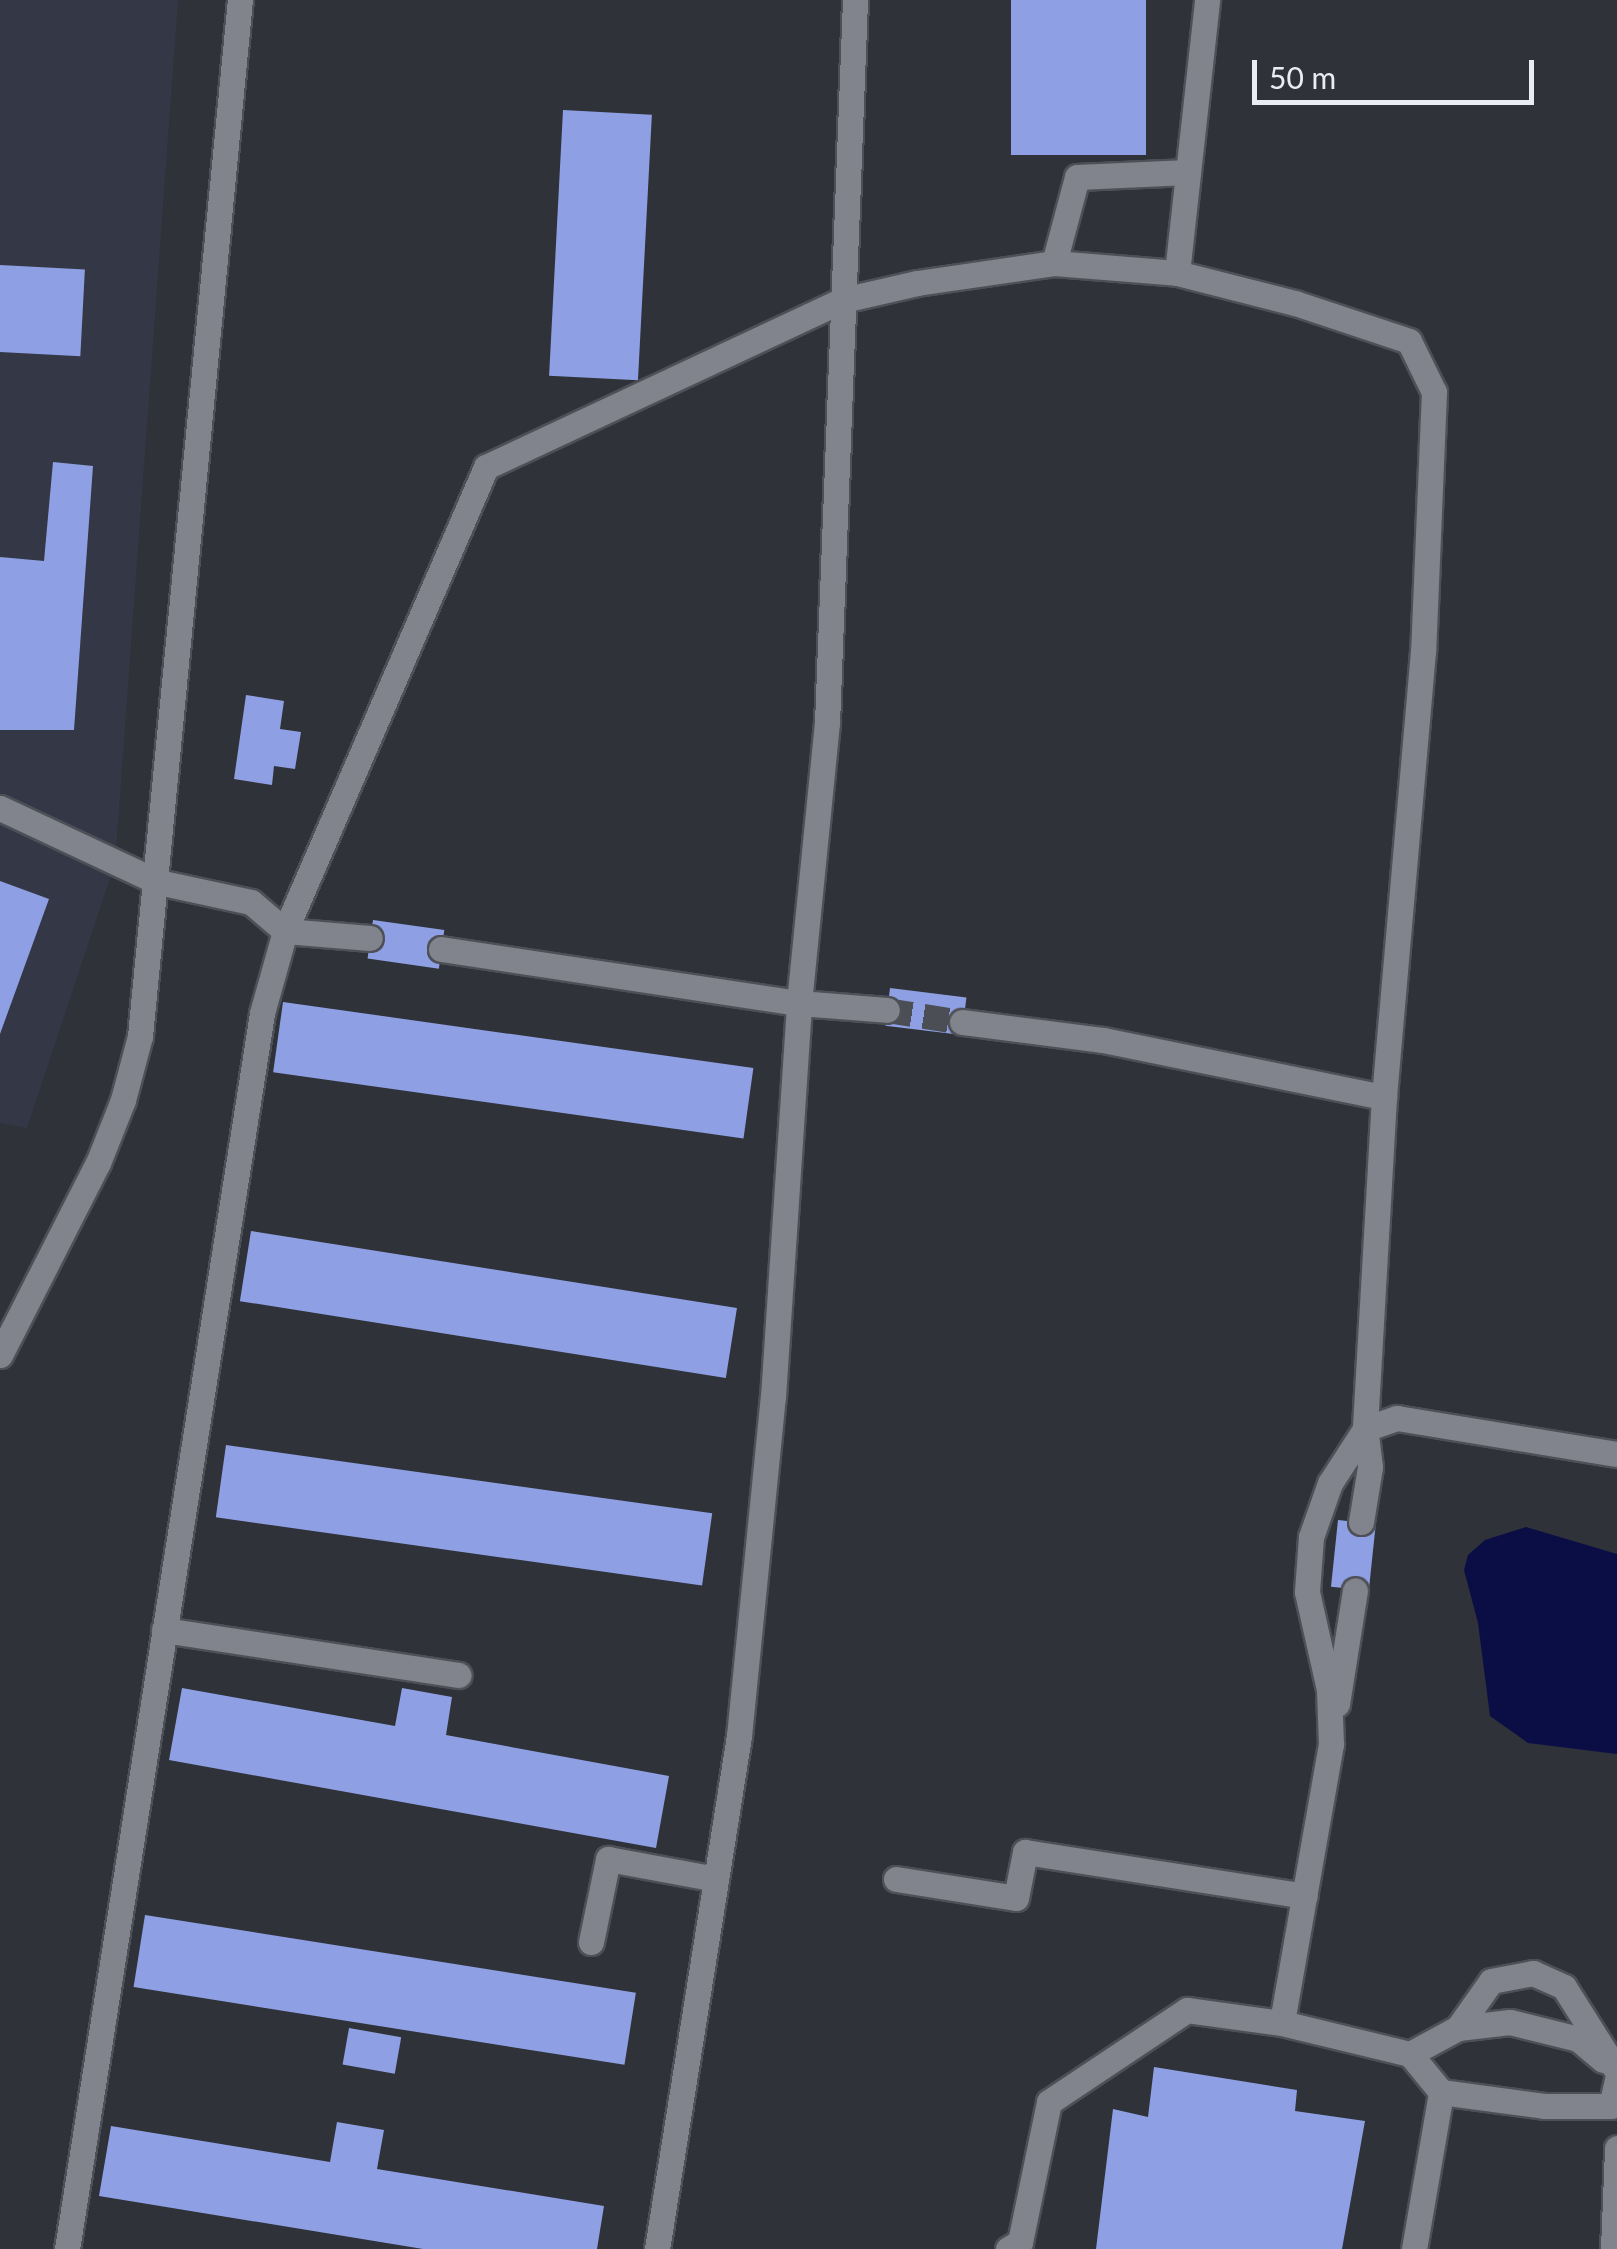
<!DOCTYPE html>
<style>
body{margin:0}
#map{position:relative;width:1617px;height:2249px;overflow:hidden;background:#2f3239;font-family:Lato,sans-serif}
div>[style]{position:absolute}
.built>*{inset:0;background:#343846}
.water>*{inset:0;background:#0b0e45}
.building>*{inset:0;background:#8ea0e3;transform-origin:0 0}
.minor-tunnel>*{height:25px;margin-top:-12.5px;transform-origin:0;background:repeating-linear-gradient(90deg,#4b4e55 0 25px,transparent 0 37px)}
.roads{filter:drop-shadow(2px 0 #4e5057) drop-shadow(-2px 0 #4e5057) drop-shadow(0 2px #4e5057) drop-shadow(0 -2px #4e5057)}
.minor>*{height:25px;margin:-12.5px;padding:0 12.5px;transform-origin:12.5px;border-radius:12.5px;background:#81848d}
span{translate:-50% -50%;white-space:nowrap;text-align:center;line-height:1.15;-webkit-text-stroke:10px #2f3239;paint-order:stroke}
.scale{position:absolute;left:1252px;top:60px;width:282px;height:45px;box-sizing:border-box;border:5px solid #ebecf2;border-top:0;padding-left:12px;font-size:30px;line-height:35px;white-space:nowrap;color:#ebecf2;-webkit-text-stroke:8px #2f3239;paint-order:stroke}
</style>
<div id="map">
<div class="built">
<i style="clip-path:polygon(0 0,178px 0,115px 863px,27px 1128px,0 1123px)"></i>
</div>
<div class="water">
<i style="clip-path:polygon(1526px 1527px,1617px 1554px,1617px 1754px,1528px 1743px,1490px 1716px,1478px 1623px,1464px 1570px,1468px 1555px,1485px 1540px)"></i>
</div>
<div class="building">
<i style="left:1011px;top:0;width:135px;height:155px"></i>
<i style="left:563px;top:110px;width:89px;height:266px;rotate:3deg"></i>
<i style="left:0;top:265px;width:85px;height:87px;rotate:3deg"></i>
<i style="clip-path:polygon(53px 462px,93px 466px,74px 730px,0 730px,0 557px,44px 561px)"></i>
<i style="clip-path:polygon(246px 695px,284px 701px,280px 729px,301px 732px,295px 769px,274px 766px,272px 785px,234px 779px)"></i>
<i style="clip-path:polygon(0 881px,49px 899px,0 1034px)"></i>
<i style="left:373px;top:920px;width:72px;height:39px;rotate:8deg"></i>
<i style="left:890px;top:988px;width:77px;height:38px;rotate:7deg"></i>
<i style="left:283px;top:1002px;width:475px;height:71px;rotate:8deg"></i>
<i style="left:251px;top:1231px;width:492px;height:71px;rotate:9deg"></i>
<i style="left:226px;top:1445px;width:491px;height:73px;rotate:8deg"></i>
<i style="left:1338px;top:1520px;width:38px;height:67px;rotate:6deg"></i>
<i style="clip-path:polygon(182px 1688px,395px 1726px,402px 1688px,452px 1697px,446px 1735px,669px 1776px,656px 1848px,169px 1760px)"></i>
<i style="left:145px;top:1915px;width:497px;height:73px;rotate:9deg"></i>
<i style="left:349px;top:2028px;width:53px;height:37px;rotate:10deg"></i>
<i style="clip-path:polygon(1154px 2067px,1297px 2090px,1295px 2111px,1365px 2121px,1342px 2249px,1096px 2249px,1113px 2109px,1148px 2117px)"></i>
<i style="clip-path:polygon(337px 2122px,384px 2130px,377px 2169px,604px 2206px,597px 2249px,423px 2249px,99px 2196px,111px 2126px,330px 2162px)"></i>
</div>
<div class="minor-tunnel">
<i style="left:887px;top:1010px;width:76px;rotate:9.1deg"></i>
</div>
<div class="roads">
<div class="minor">
<i style="left:1054px;top:263px;width:89px;rotate:-75deg"></i>
<i style="left:1077px;top:177px;width:111px;rotate:-2.6deg"></i>
<i style="left:1177px;top:273px;width:275px;rotate:-83.7deg"></i>
<i style="left:0;top:808px;width:174px;rotate:25.1deg"></i>
<i style="left:158px;top:882px;width:95px;rotate:12.1deg"></i>
<i style="left:251px;top:902px;width:45px;rotate:40.5deg"></i>
<i style="left:285px;top:931px;width:85px;rotate:4.7deg"></i>
<i style="left:441px;top:949px;width:362px;rotate:8.6deg"></i>
<i style="left:799px;top:1003px;width:88px;rotate:4.5deg"></i>
<i style="left:962px;top:1022px;width:142px;rotate:7.3deg"></i>
<i style="left:1103px;top:1040px;width:287px;rotate:11.5deg"></i>
<i style="left:0;top:1355px;width:216px;rotate:-63deg"></i>
<i style="left:98px;top:1163px;width:68px;rotate:-68.4deg"></i>
<i style="left:123px;top:1100px;width:66px;rotate:-75.1deg"></i>
<i style="left:140px;top:1036px;width:1041px;rotate:-84.49deg"></i>
<i style="left:1361px;top:1522px;width:56px;rotate:-80.7deg"></i>
<i style="left:1370px;top:1467px;width:38px;rotate:-97deg"></i>
<i style="left:1365px;top:1429px;width:34px;rotate:-19deg"></i>
<i style="left:1397px;top:1418px;width:223px;rotate:9.3deg"></i>
<i style="left:164px;top:1630px;width:298px;rotate:8.7deg"></i>
<i style="left:1337px;top:1704px;width:115px;rotate:-81deg"></i>
<i style="left:896px;top:1879px;width:121px;rotate:9deg"></i>
<i style="left:1016px;top:1898px;width:47px;rotate:-78.9deg"></i>
<i style="left:1025px;top:1852px;width:283px;rotate:8.9deg"></i>
<i style="left:591px;top:1942px;width:85px;rotate:-78.4deg"></i>
<i style="left:608px;top:1859px;width:110px;rotate:10.5deg"></i>
<i style="left:1458px;top:2028px;width:57px;rotate:-54.9deg"></i>
<i style="left:1491px;top:1981px;width:43px;rotate:-10.8deg"></i>
<i style="left:1533px;top:1973px;width:34px;rotate:24deg"></i>
<i style="left:1564px;top:1987px;width:99px;rotate:57.8deg"></i>
<i style="left:1410px;top:2054px;width:55px;rotate:-28.4deg"></i>
<i style="left:1458px;top:2028px;width:52px;rotate:-6.6deg"></i>
<i style="left:1510px;top:2022px;width:70px;rotate:14deg"></i>
<i style="left:1578px;top:2039px;width:33px;rotate:40deg"></i>
<i style="left:67px;top:2249px;width:1251px;rotate:-81.03deg"></i>
<i style="left:262px;top:1013px;width:85px;rotate:-74.3deg"></i>
<i style="left:285px;top:931px;width:506px;rotate:-66.58deg"></i>
<i style="left:486px;top:467px;width:394px;rotate:-25.1deg"></i>
<i style="left:843px;top:300px;width:76px;rotate:-12.9deg"></i>
<i style="left:917px;top:283px;width:138px;rotate:-8.3deg"></i>
<i style="left:1054px;top:263px;width:123px;rotate:4.6deg"></i>
<i style="left:1177px;top:273px;width:122px;rotate:14.3deg"></i>
<i style="left:1295px;top:303px;width:120px;rotate:18.4deg"></i>
<i style="left:1409px;top:341px;width:57px;rotate:63.9deg"></i>
<i style="left:1434px;top:392px;width:259px;rotate:92.4deg"></i>
<i style="left:1423px;top:651px;width:448px;rotate:95deg"></i>
<i style="left:1384px;top:1097px;width:333px;rotate:93.3deg"></i>
<i style="left:1365px;top:1429px;width:64px;rotate:122.9deg"></i>
<i style="left:1330px;top:1483px;width:57px;rotate:109.4deg"></i>
<i style="left:1311px;top:1537px;width:55px;rotate:94.2deg"></i>
<i style="left:1307px;top:1592px;width:100px;rotate:77.3deg"></i>
<i style="left:1329px;top:1690px;width:54px;rotate:87.9deg"></i>
<i style="left:1331px;top:1744px;width:283px;rotate:100deg"></i>
<i style="left:657px;top:2249px;width:520px;rotate:-80.92deg"></i>
<i style="left:739px;top:1736px;width:341px;rotate:-84.3deg"></i>
<i style="left:773px;top:1397px;width:395px;rotate:-86.2deg"></i>
<i style="left:799px;top:1003px;width:281px;rotate:-84.3deg"></i>
<i style="left:827px;top:723px;width:724px;rotate:-87.78deg"></i>
<i style="left:1008px;top:2249px;width:14px;rotate:-30deg"></i>
<i style="left:1020px;top:2242px;width:143px;rotate:-78.3deg"></i>
<i style="left:1049px;top:2102px;width:166px;rotate:-33.7deg"></i>
<i style="left:1187px;top:2010px;width:96px;rotate:7.8deg"></i>
<i style="left:1282px;top:2023px;width:132px;rotate:13.6deg"></i>
<i style="left:1410px;top:2054px;width:49px;rotate:50.8deg"></i>
<i style="left:1441px;top:2092px;width:104px;rotate:7.7deg"></i>
<i style="left:1544px;top:2106px;width:67px"></i>
<i style="left:1611px;top:2106px;width:28px;rotate:-77deg"></i>
<i style="left:1414px;top:2249px;width:159px;rotate:-80.2deg"></i>
<i style="left:1613px;top:2249px;width:101px;rotate:-87.7deg"></i>
</div>
</div>
<div class="scale">50 m</div>
</div>
